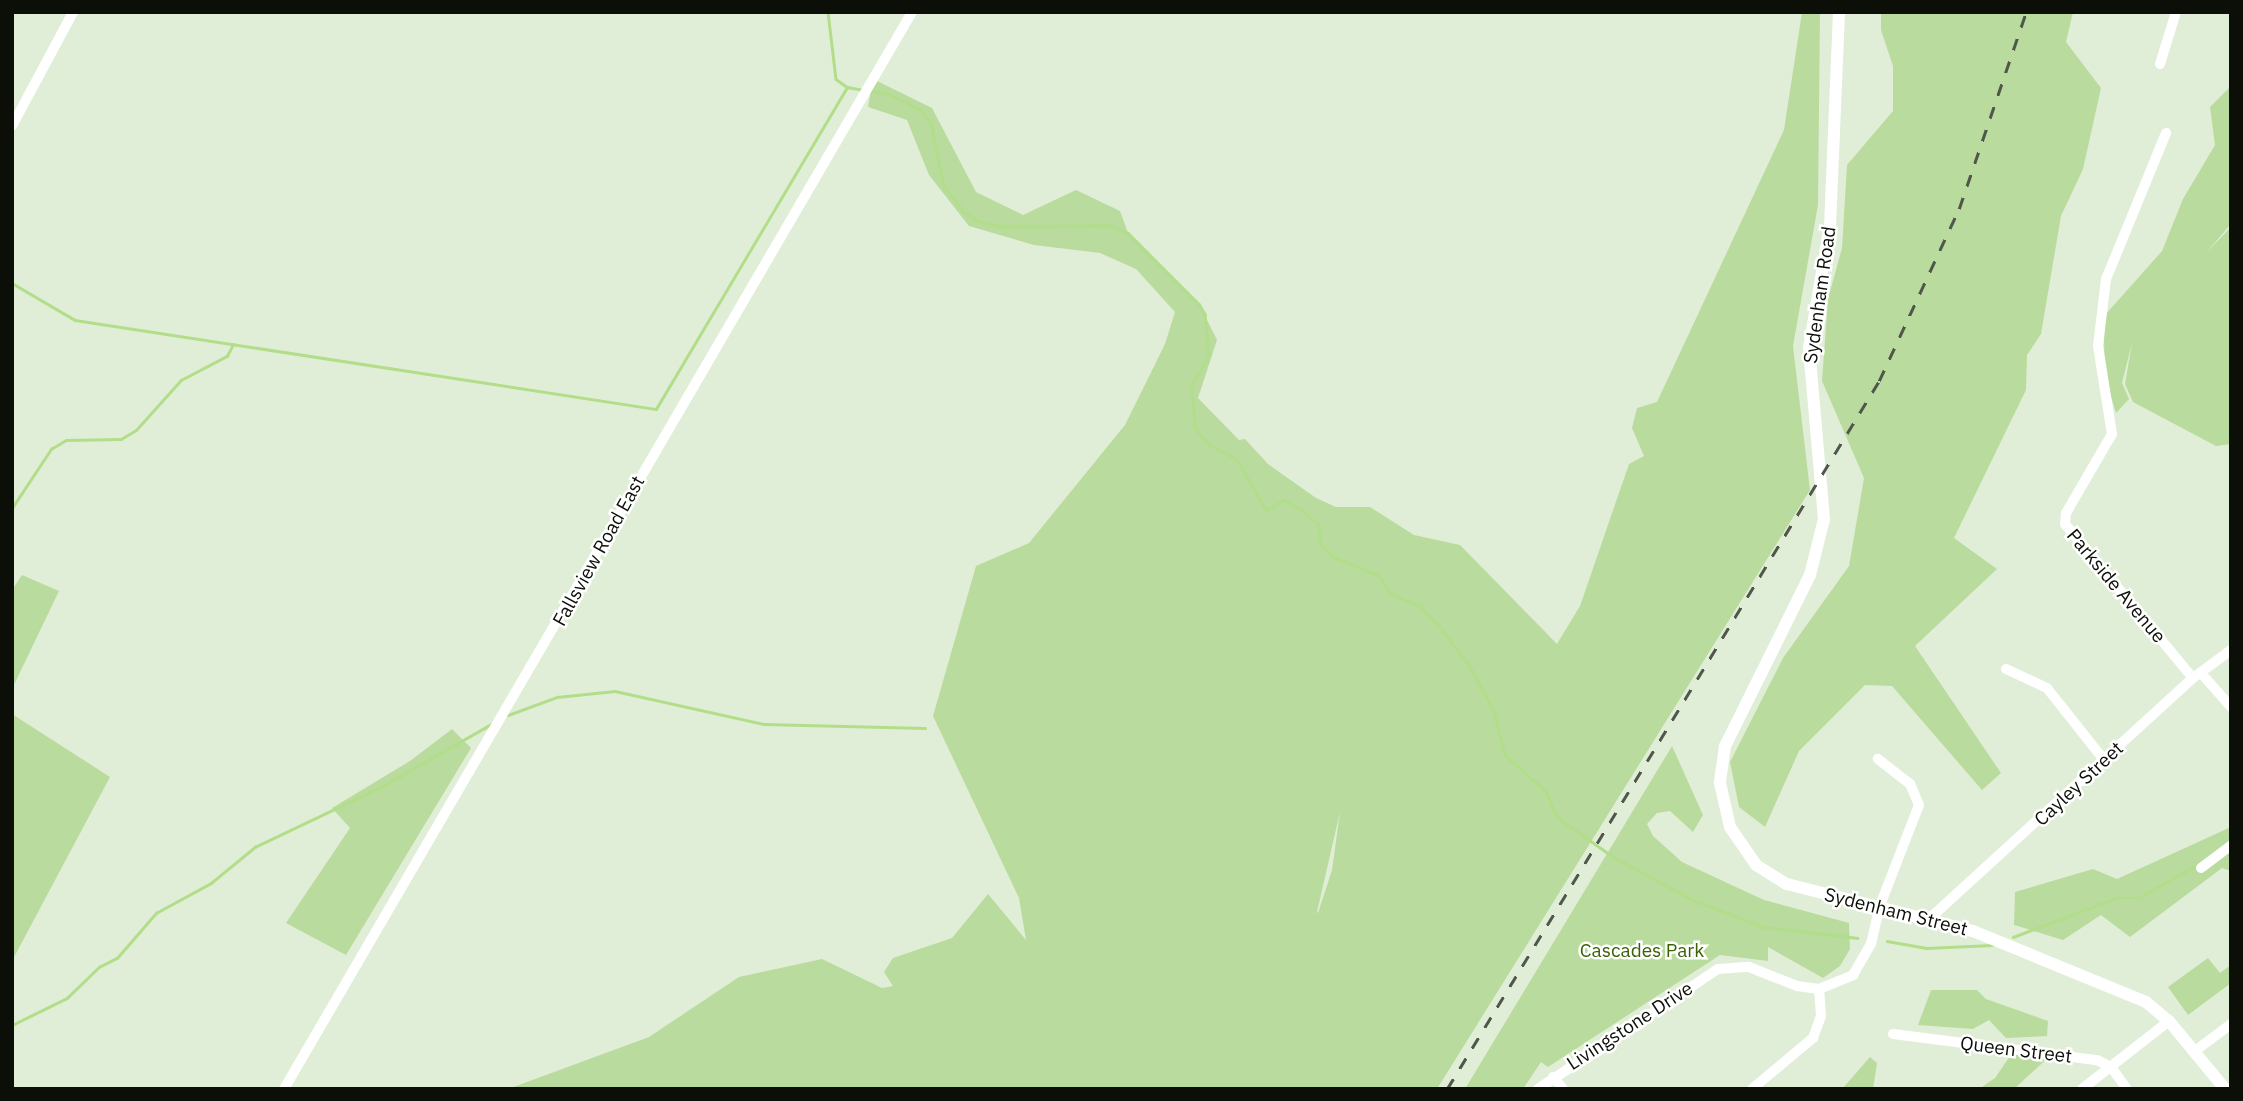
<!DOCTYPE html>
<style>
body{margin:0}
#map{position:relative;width:2243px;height:1101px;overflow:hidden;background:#e1eed7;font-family:"IBM Plex Sans",sans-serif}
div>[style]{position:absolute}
.green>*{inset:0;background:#b9db9d}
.stream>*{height:2.5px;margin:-1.25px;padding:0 1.25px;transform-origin:1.25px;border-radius:1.25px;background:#b2de8a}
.minor>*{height:10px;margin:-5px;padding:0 5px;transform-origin:5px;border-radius:5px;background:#fff}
.major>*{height:12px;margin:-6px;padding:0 6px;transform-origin:6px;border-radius:6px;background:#fff}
.rail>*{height:2.5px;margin-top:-1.25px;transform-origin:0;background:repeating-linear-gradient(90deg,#4f564a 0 12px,transparent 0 24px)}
span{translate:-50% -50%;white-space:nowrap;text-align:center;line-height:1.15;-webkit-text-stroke:5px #fff;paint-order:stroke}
.street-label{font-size:19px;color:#0b0f08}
.park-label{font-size:19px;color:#3b6005}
.frame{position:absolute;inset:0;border:14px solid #0b0f08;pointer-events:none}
</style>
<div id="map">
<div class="green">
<i style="clip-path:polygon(evenodd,1802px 12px,1820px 12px,1818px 205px,1793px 346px,1810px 490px,1437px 1089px,508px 1089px,649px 1037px,739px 977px,822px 959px,882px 988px,893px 986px,884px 972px,893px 958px,952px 938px,988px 894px,1026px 940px,1019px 898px,933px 716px,976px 566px,1029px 543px,1125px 425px,1165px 344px,1175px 312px,1136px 269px,1100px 253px,1034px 245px,969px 226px,929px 175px,907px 120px,868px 107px,873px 79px,932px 108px,976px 192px,1023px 215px,1076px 190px,1120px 211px,1128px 233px,1199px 304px,1217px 340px,1198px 398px,1239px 440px,1245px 439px,1268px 464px,1316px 498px,1336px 507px,1370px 507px,1414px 535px,1460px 545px,1557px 644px,1580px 606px,1629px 464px,1644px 456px,1632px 428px,1637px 408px,1657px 402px,1784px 130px,1802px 12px,1340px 812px,1332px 870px,1318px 913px,1317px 912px,1340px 812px)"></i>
<i style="clip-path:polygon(1881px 12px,2073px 12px,2066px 42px,2101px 88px,2083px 169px,2061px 216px,2041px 334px,2027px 355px,2026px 390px,1954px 538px,1997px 569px,1915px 646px,2001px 773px,1982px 790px,1892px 686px,1865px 685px,1799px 751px,1765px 827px,1739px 807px,1730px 762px,1783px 658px,1849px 566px,1864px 478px,1822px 381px,1828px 299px,1842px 248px,1847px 165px,1893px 111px,1893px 66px,1881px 30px)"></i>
<i style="clip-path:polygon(2231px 86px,2231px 224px,2205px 254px,2231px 227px,2231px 444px,2216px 446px,2133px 402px,2125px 384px,2132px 343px,2122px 383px,2129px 399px,2116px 413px,2105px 376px,2104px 341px,2105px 315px,2162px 251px,2183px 199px,2215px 145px,2210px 107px)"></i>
<i style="clip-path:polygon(22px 575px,59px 591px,12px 689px,12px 590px)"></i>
<i style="clip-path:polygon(12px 714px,110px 777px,12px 961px)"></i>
<i style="clip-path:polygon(452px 729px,471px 748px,346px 955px,286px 923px,350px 828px,332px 808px,410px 761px)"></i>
<i style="clip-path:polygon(1672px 746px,1703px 815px,1693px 832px,1670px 811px,1657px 813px,1647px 824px,1653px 836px,1682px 862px,1764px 900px,1849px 923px,1850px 949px,1840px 966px,1823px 978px,1768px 947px,1768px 961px,1720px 955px,1548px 1067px,1541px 1062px,1523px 1089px,1465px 1089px)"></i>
<i style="clip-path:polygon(2231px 827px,2231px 871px,2222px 868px,2130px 937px,2101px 915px,2063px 940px,2014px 925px,2015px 892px,2093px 869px,2117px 879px)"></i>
<i style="clip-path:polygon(2208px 958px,2220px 973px,2231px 965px,2231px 983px,2188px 1015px,2168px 987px)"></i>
<i style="clip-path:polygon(1931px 990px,1977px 990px,1986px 999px,2048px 1021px,2047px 1036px,2006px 1038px,1989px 1020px,1973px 1029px,1918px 1025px)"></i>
<i style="clip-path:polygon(2012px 1053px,2052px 1054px,2014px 1089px,1979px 1089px,1995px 1078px)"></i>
<i style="clip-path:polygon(1870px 1057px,1877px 1063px,1873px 1089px,1842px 1089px)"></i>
</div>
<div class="stream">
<i style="left:828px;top:12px;width:67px;rotate:83.2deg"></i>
<i style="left:836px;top:79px;width:14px;rotate:36deg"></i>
<i style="left:847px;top:87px;width:17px;rotate:10deg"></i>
<i style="left:870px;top:91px;width:19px;rotate:9deg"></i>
<i style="left:889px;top:94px;width:36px;rotate:27deg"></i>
<i style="left:921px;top:110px;width:17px;rotate:54deg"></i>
<i style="left:931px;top:124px;width:63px;rotate:78.2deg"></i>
<i style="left:944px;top:186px;width:33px;rotate:52deg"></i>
<i style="left:964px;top:212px;width:17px;rotate:33deg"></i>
<i style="left:978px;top:221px;width:26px;rotate:13deg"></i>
<i style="left:1003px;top:227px;width:105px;rotate:-1.1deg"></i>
<i style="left:1108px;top:225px;width:22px;rotate:22deg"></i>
<i style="left:1128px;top:233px;width:100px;rotate:45deg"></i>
<i style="left:1199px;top:304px;width:12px;rotate:59deg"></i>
<i style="left:1205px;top:314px;width:42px;rotate:84.6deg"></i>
<i style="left:1209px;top:356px;width:34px;rotate:120deg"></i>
<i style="left:1192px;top:385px;width:43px;rotate:86deg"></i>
<i style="left:1195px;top:428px;width:23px;rotate:49deg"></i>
<i style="left:1210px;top:445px;width:30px;rotate:27deg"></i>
<i style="left:1237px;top:459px;width:59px;rotate:60.4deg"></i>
<i style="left:1266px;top:510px;width:21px;rotate:-29deg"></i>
<i style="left:1284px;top:500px;width:21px;rotate:29deg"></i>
<i style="left:1302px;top:510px;width:21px;rotate:41deg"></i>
<i style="left:1318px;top:524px;width:20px;rotate:81deg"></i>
<i style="left:1321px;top:544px;width:18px;rotate:47deg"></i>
<i style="left:1333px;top:557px;width:49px;rotate:21.4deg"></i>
<i style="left:1379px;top:575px;width:22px;rotate:58deg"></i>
<i style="left:1391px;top:594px;width:33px;rotate:23deg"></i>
<i style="left:1421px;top:607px;width:23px;rotate:45deg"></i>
<i style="left:1437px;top:623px;width:53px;rotate:52.7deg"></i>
<i style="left:1469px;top:665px;width:52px;rotate:61.5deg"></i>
<i style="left:1494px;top:711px;width:45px;rotate:76deg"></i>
<i style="left:1505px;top:755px;width:55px;rotate:41.3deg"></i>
<i style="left:1546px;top:791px;width:28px;rotate:67deg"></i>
<i style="left:1557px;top:817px;width:67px;rotate:35.3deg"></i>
<i style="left:1612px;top:856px;width:92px;rotate:28.5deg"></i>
<i style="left:1693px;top:900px;width:76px;rotate:20.8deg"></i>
<i style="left:1764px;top:927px;width:94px;rotate:6.7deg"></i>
<i style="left:12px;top:283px;width:73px;rotate:30.4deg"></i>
<i style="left:75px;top:320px;width:588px;rotate:8.71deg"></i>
<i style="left:656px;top:409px;width:374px;rotate:-59.3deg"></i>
<i style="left:12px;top:508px;width:71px;rotate:-56.5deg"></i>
<i style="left:51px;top:449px;width:17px;rotate:-31deg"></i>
<i style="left:66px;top:440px;width:55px;rotate:-1deg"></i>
<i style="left:121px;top:439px;width:17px;rotate:-31deg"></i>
<i style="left:136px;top:430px;width:67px;rotate:-48deg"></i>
<i style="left:181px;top:380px;width:52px;rotate:-27.6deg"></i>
<i style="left:227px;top:356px;width:13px;rotate:-63deg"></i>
<i style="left:508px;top:715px;width:52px;rotate:-20.2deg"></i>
<i style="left:557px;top:697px;width:58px;rotate:-5.9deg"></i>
<i style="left:615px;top:691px;width:153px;rotate:12.5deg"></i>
<i style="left:764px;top:724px;width:161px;rotate:1.4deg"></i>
<i style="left:2013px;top:937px;width:110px;rotate:-20.7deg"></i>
<i style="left:2116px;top:898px;width:22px"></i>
<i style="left:2138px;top:898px;width:68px;rotate:-29.2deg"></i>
<i style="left:1887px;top:941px;width:40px;rotate:10deg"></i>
<i style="left:1926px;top:948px;width:66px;rotate:-2.6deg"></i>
<i style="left:12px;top:1025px;width:61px;rotate:-26.1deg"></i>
<i style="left:67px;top:998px;width:45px;rotate:-44.1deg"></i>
<i style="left:99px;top:967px;width:20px;rotate:-27deg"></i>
<i style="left:117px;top:958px;width:60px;rotate:-49.1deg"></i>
<i style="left:156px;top:913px;width:63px;rotate:-28.6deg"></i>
<i style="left:211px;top:883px;width:57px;rotate:-39.3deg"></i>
<i style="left:255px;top:847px;width:142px;rotate:-25.5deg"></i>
<i style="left:383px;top:786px;width:127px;rotate:-29.8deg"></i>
</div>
<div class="minor">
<i style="left:2160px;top:64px;width:54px;rotate:-72.9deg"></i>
<i style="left:12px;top:126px;width:129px;rotate:-61.8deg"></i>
<i style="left:2166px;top:133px;width:158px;rotate:112.3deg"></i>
<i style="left:2106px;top:279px;width:67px;rotate:96.8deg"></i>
<i style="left:2098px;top:346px;width:89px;rotate:81deg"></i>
<i style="left:2112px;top:434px;width:91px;rotate:120.2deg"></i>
<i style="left:2066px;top:513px;width:11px;rotate:95deg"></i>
<i style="left:2065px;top:524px;width:200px;rotate:50.3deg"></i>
<i style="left:2006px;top:669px;width:45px;rotate:24.9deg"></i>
<i style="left:2047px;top:688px;width:92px;rotate:51.6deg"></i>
<i style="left:2201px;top:673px;width:45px;rotate:48.6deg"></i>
<i style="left:2201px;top:868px;width:38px;rotate:-37deg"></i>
<i style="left:1929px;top:919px;width:357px;rotate:-42.4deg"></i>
<i style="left:2193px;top:678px;width:47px;rotate:-36.4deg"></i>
<i style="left:1893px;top:1034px;width:206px;rotate:7.3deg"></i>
<i style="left:2097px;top:1060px;width:16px;rotate:27deg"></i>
<i style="left:2111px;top:1067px;width:27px;rotate:54deg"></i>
<i style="left:2195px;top:1051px;width:45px;rotate:-36.9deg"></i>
<i style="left:1553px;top:1077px;width:16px;rotate:50deg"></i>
<i style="left:284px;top:1089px;width:1247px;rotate:-59.75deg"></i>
<i style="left:1538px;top:1089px;width:216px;rotate:-33.7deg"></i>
<i style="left:1718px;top:969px;width:31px;rotate:-4deg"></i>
<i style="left:1749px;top:967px;width:52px;rotate:21.6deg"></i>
<i style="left:1797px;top:986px;width:22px;rotate:8deg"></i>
<i style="left:1819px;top:989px;width:37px;rotate:-22deg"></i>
<i style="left:1853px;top:975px;width:36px;rotate:-60deg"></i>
<i style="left:1871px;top:944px;width:37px;rotate:-77deg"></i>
<i style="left:1879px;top:908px;width:110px;rotate:-68.8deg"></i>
<i style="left:1919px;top:805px;width:23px;rotate:-113deg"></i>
<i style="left:1910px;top:784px;width:41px;rotate:-142deg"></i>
<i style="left:1752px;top:1089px;width:80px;rotate:-39.9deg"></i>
<i style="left:1813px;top:1038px;width:23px;rotate:-70deg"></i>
<i style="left:1821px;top:1016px;width:27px;rotate:-94deg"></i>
<i style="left:2082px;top:1089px;width:110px;rotate:-38deg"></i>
</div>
<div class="major">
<i style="left:1839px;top:12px;width:213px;rotate:92.4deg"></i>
<i style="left:1830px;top:225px;width:125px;rotate:99.7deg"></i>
<i style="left:1809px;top:348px;width:172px;rotate:85deg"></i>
<i style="left:1824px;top:519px;width:58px;rotate:104deg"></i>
<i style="left:1810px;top:575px;width:191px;rotate:116.4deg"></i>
<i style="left:1725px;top:746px;width:37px;rotate:98deg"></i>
<i style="left:1720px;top:783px;width:45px;rotate:77.2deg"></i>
<i style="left:1730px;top:827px;width:46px;rotate:55.6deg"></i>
<i style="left:1756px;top:865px;width:36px;rotate:32deg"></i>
<i style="left:1787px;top:884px;width:192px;rotate:14.2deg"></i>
<i style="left:1973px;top:931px;width:187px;rotate:22.3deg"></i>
<i style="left:2146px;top:1002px;width:30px;rotate:40deg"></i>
<i style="left:2169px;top:1021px;width:88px;rotate:50.5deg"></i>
</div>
<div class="rail">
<i style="left:1447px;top:1089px;width:829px;rotate:-58.61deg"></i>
<i style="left:1879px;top:381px;width:190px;rotate:-65.1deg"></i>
<i style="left:1959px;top:209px;width:208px;rotate:-71.2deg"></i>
</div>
<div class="street-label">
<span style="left:1820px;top:295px;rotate:-82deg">Sydenham Road</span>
<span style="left:599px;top:551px;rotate:-61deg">Fallsview Road East</span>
<span style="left:2116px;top:586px;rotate:50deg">Parkside Avenue</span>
<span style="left:2079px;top:784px;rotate:-43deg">Cayley Street</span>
<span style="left:1896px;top:912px;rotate:14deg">Sydenham Street</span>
<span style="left:1630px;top:1026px;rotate:-33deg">Livingstone Drive</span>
<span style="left:2016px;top:1050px;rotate:7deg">Queen Street</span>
</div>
<div class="park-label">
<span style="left:1642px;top:951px">Cascades Park</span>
</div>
<div class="frame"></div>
</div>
